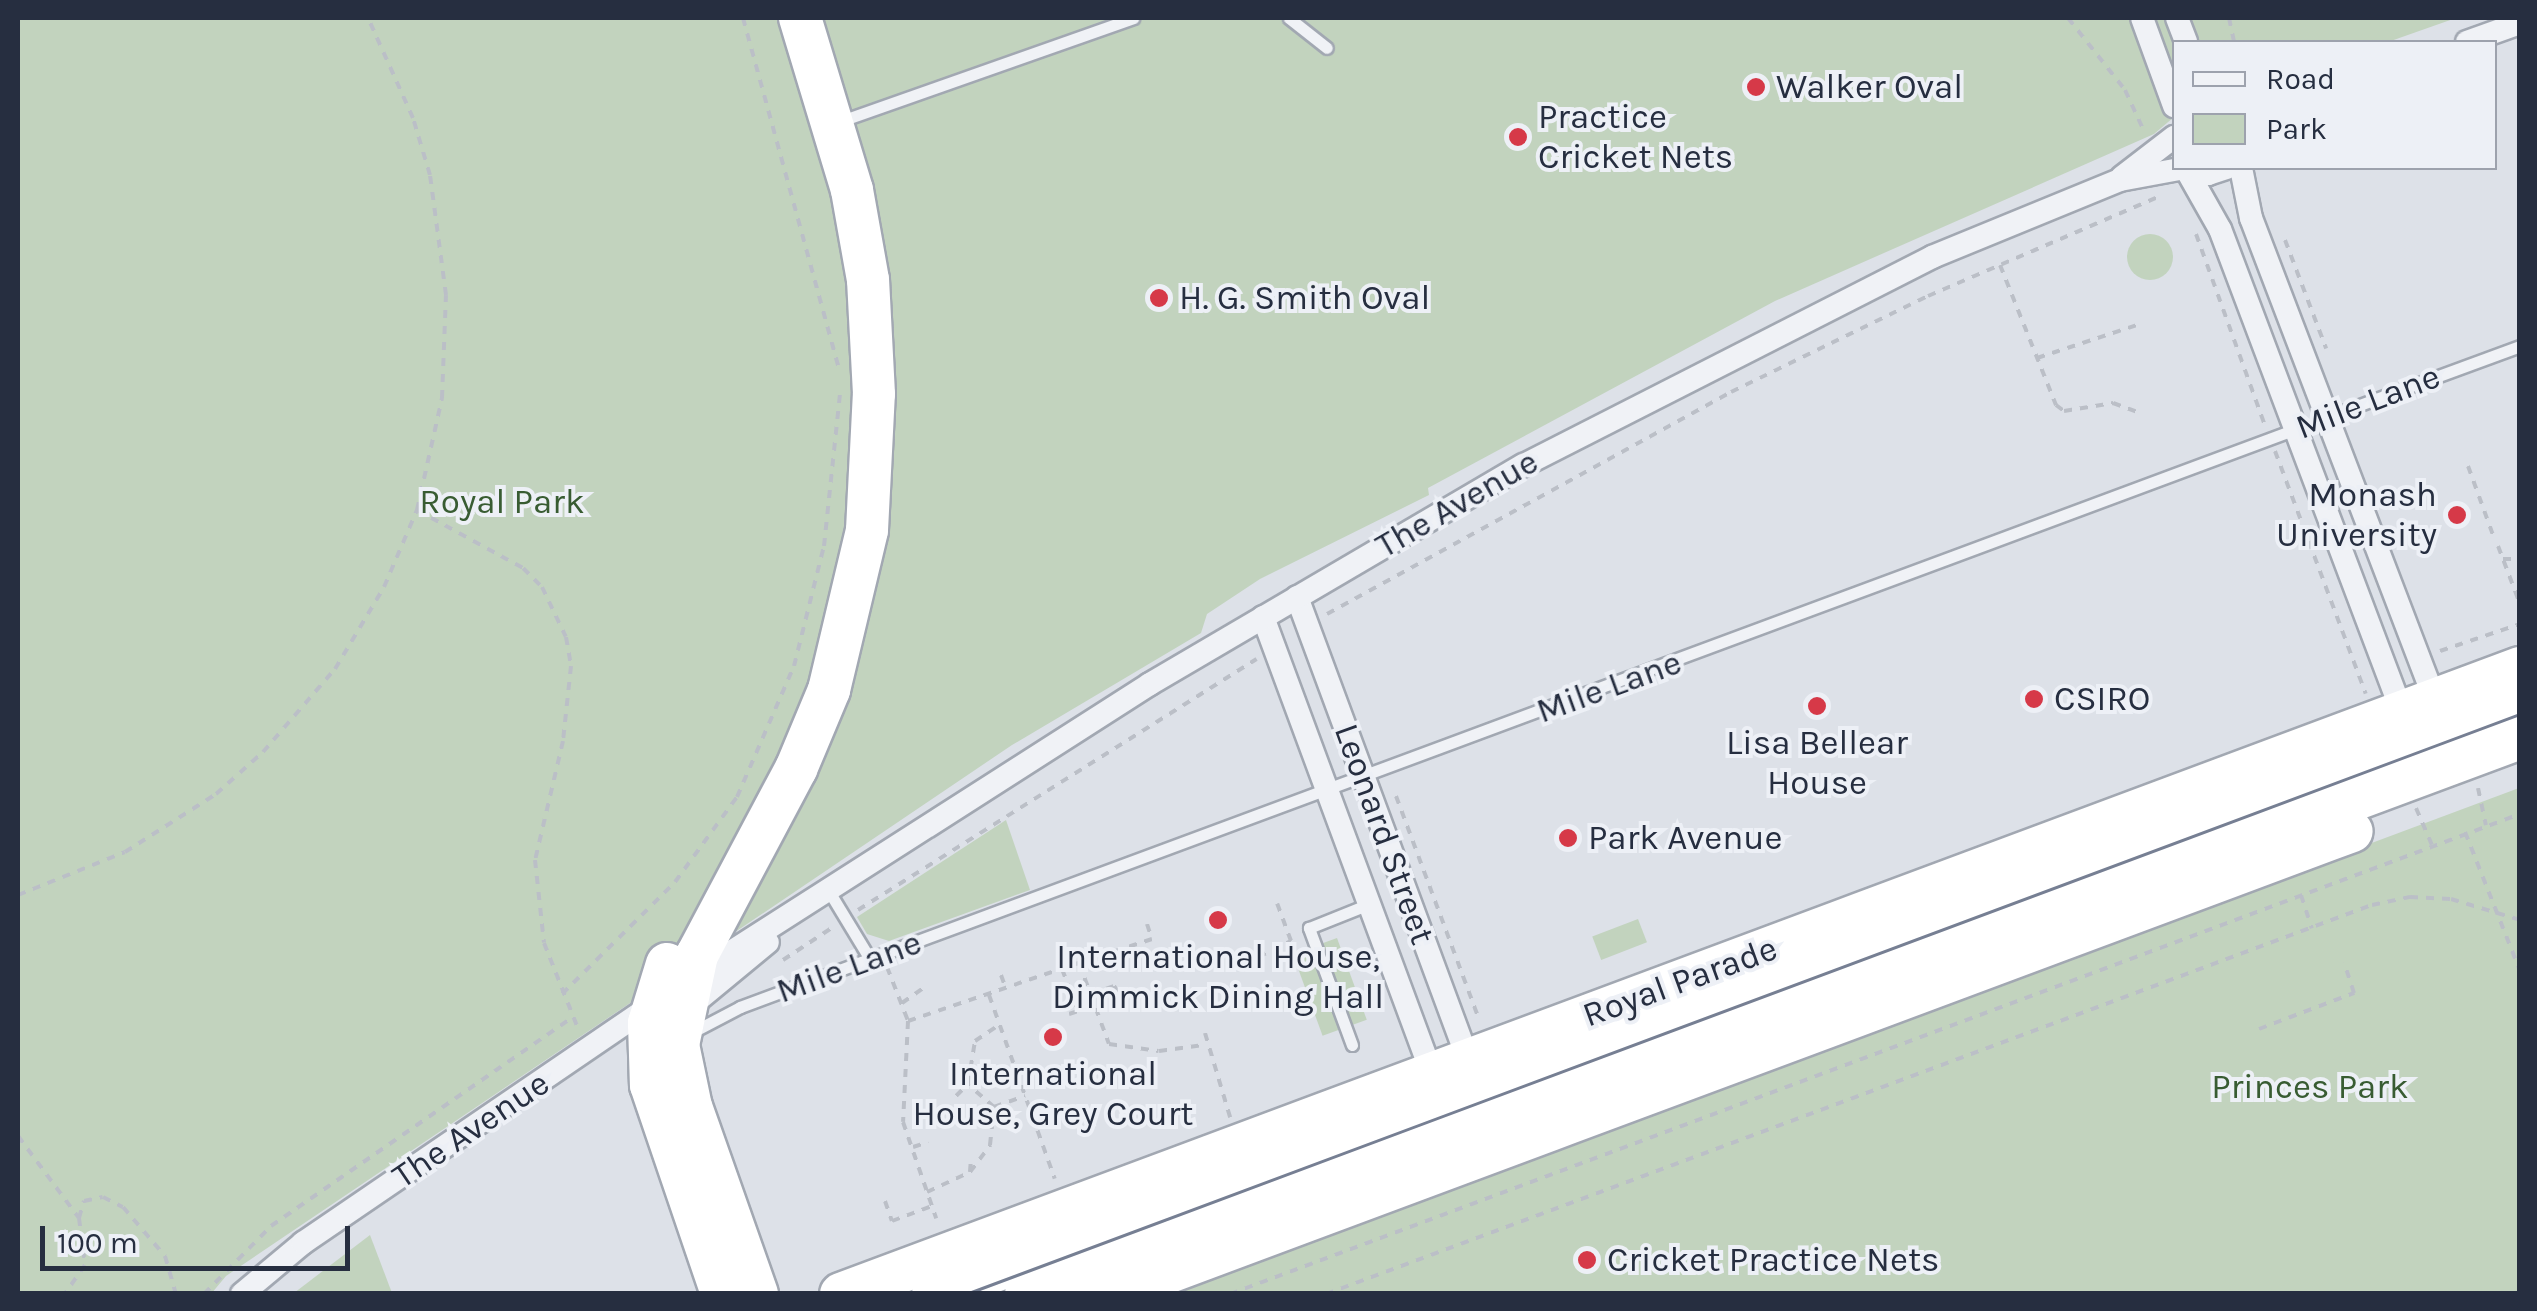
<!DOCTYPE html>
<style>
body{margin:0}
#map{position:relative;width:2537px;height:1311px;overflow:hidden;background:#dde1e8;font-family:Karla,sans-serif}
div>[style]{position:absolute}
.green>*{inset:0;background:#c2d3be;transform-origin:0 0}
.round{border-radius:50%}
.path>*{height:4px;margin-top:-2px;transform-origin:0;background:repeating-linear-gradient(90deg,#bbbfc7 0 8px,transparent 0 16px)}
.roads{filter:drop-shadow(2px 0 #a2a8b2) drop-shadow(-2px 0 #a2a8b2) drop-shadow(0 2px #a2a8b2) drop-shadow(0 -2px #a2a8b2)}
.lane>*{height:11px;margin:-5.5px;padding:0 5.5px;transform-origin:5.5px;border-radius:5.5px;background:#f0f2f6}
.street>*{height:22px;margin:-11px;padding:0 11px;transform-origin:11px;border-radius:11px;background:#f0f2f6}
.highway>*{height:42px;margin:-21px;padding:0 21px;transform-origin:21px;border-radius:21px;background:#fff}
.tram>*{height:2.5px;margin:-1.25px;padding:0 1.25px;transform-origin:1.25px;border-radius:1.25px;background:#767f93}
.dots>*{width:28px;height:28px;translate:-50% -50%;box-sizing:border-box;border:5px solid #edf0f6;border-radius:50%}
span{translate:-50% -50%;white-space:nowrap;text-align:center;line-height:1.15;-webkit-text-stroke:8px #edf0f6;paint-order:stroke}
.poi-label{font-size:35px;color:#262e40}
.left{translate:0 -50%;text-align:left}
.right{translate:-100% -50%;text-align:right}
.street-label{font-size:35px;color:#262e40}
.park-label{font-size:35px;color:#385c32}
.frame{position:absolute;inset:0;border:20px solid #262e40;pointer-events:none}
.legend{position:absolute;left:2172px;top:40px;width:325px;height:130px;box-sizing:border-box;background:#edf0f6;border:2px solid #9da2ad;margin:0;padding:12px 18px;list-style:none;font-size:30px;color:#262e40}
.legend li{display:flex;align-items:center;gap:20px;height:50px}
.legend b{width:50px;border:2px solid #9da2ad}
.scale{position:absolute;left:40px;top:1226px;width:310px;height:45px;box-sizing:border-box;border:5px solid #262e40;border-top:0;padding-left:12px;font-size:30px;line-height:35px;white-space:nowrap;color:#262e40;-webkit-text-stroke:8px #edf0f6;paint-order:stroke}
</style>
<div id="map">
<div class="green">
<i style="clip-path:polygon(18px 18px,2456px 18px,2388px 42px,2174px 42px,2174px 117px,2154px 134px,1775px 301px,1428px 488px,1429px 495px,1260px 579px,1207px 614px,1201px 633px,1012px 745px,226px 1276px,211px 1294px,18px 1293px)"></i>
<i class="round" style="left:2127px;top:234px;width:46px;height:46px"></i>
<i style="clip-path:polygon(2519px 788px,2519px 1293px,1168px 1293px)"></i>
<i style="clip-path:polygon(1006px 820px,1030px 890px,889px 941px,867px 934px,857px 917px)"></i>
<i style="left:1638px;top:919px;width:25px;height:49px;rotate:69deg"></i>
<i style="left:1337px;top:938px;width:87px;height:47px;rotate:70deg"></i>
<i style="clip-path:polygon(370px 1235px,392px 1293px,294px 1293px)"></i>
</div>
<div class="path">
<i style="left:743px;top:18px;width:364px;rotate:74.7deg"></i>
<i style="left:2068px;top:18px;width:92px;rotate:51.6deg"></i>
<i style="left:2125px;top:90px;width:43px;rotate:65.2deg"></i>
<i style="left:2229px;top:18px;width:25px;rotate:78deg"></i>
<i style="left:2196px;top:234px;width:201px;rotate:70.2deg"></i>
<i style="left:2285px;top:240px;width:116px;rotate:69.2deg"></i>
<i style="left:2000px;top:265px;width:151px;rotate:68.2deg"></i>
<i style="left:2056px;top:405px;width:10px;rotate:37deg"></i>
<i style="left:2064px;top:411px;width:50px;rotate:-9.3deg"></i>
<i style="left:2113px;top:403px;width:30px;rotate:20deg"></i>
<i style="left:2037px;top:358px;width:105px;rotate:-18.3deg"></i>
<i style="left:2275px;top:451px;width:259px;rotate:69.5deg"></i>
<i style="left:2468px;top:466px;width:73px;rotate:70.1deg"></i>
<i style="left:417px;top:510px;width:121px;rotate:28.7deg"></i>
<i style="left:523px;top:568px;width:27px;rotate:45deg"></i>
<i style="left:542px;top:587px;width:55px;rotate:64.4deg"></i>
<i style="left:566px;top:637px;width:29px;rotate:80deg"></i>
<i style="left:571px;top:666px;width:75px;rotate:96.1deg"></i>
<i style="left:563px;top:741px;width:122px;rotate:103.2deg"></i>
<i style="left:535px;top:860px;width:83px;rotate:83.8deg"></i>
<i style="left:544px;top:943px;width:95px;rotate:68.3deg"></i>
<i style="left:2498px;top:546px;width:62px;rotate:69.2deg"></i>
<i style="left:2503px;top:559px;width:17px"></i>
<i style="left:1327px;top:614px;width:461px;rotate:-28.8deg"></i>
<i style="left:1731px;top:392px;width:219px;rotate:-26deg"></i>
<i style="left:1928px;top:296px;width:250px;rotate:-23.3deg"></i>
<i style="left:2440px;top:651px;width:84px;rotate:-18.6deg"></i>
<i style="left:2478px;top:788px;width:38px;rotate:78deg"></i>
<i style="left:1396px;top:796px;width:233px;rotate:69.6deg"></i>
<i style="left:2416px;top:808px;width:40px;rotate:66.6deg"></i>
<i style="left:2465px;top:832px;width:149px;rotate:68.4deg"></i>
<i style="left:18px;top:895px;width:115px;rotate:-21.9deg"></i>
<i style="left:125px;top:852px;width:108px;rotate:-32.5deg"></i>
<i style="left:216px;top:794px;width:63px;rotate:-41.8deg"></i>
<i style="left:263px;top:752px;width:110px;rotate:-49.1deg"></i>
<i style="left:335px;top:669px;width:96px;rotate:-59.1deg"></i>
<i style="left:384px;top:587px;width:84px;rotate:-66.8deg"></i>
<i style="left:417px;top:510px;width:115px;rotate:-77.4deg"></i>
<i style="left:442px;top:398px;width:103px;rotate:-87.8deg"></i>
<i style="left:446px;top:295px;width:121px;rotate:-97.6deg"></i>
<i style="left:430px;top:175px;width:59px;rotate:-106.6deg"></i>
<i style="left:413px;top:118px;width:110px;rotate:-114.2deg"></i>
<i style="left:2301px;top:895px;width:35px;rotate:72deg"></i>
<i style="left:858px;top:910px;width:471px;rotate:-32.2deg"></i>
<i style="left:1147px;top:924px;width:16px;rotate:72deg"></i>
<i style="left:1152px;top:939px;width:77px;rotate:161.8deg"></i>
<i style="left:1079px;top:963px;width:86px;rotate:69.7deg"></i>
<i style="left:1109px;top:1044px;width:50px;rotate:8deg"></i>
<i style="left:1159px;top:1051px;width:45px;rotate:-7.6deg"></i>
<i style="left:783px;top:960px;width:60px;rotate:-33.4deg"></i>
<i style="left:1244px;top:964px;width:52px;rotate:-26.1deg"></i>
<i style="left:1291px;top:941px;width:40px;rotate:-110.2deg"></i>
<i style="left:887px;top:967px;width:58px;rotate:68.7deg"></i>
<i style="left:908px;top:1021px;width:101px;rotate:92.8deg"></i>
<i style="left:903px;top:1122px;width:102px;rotate:71deg"></i>
<i style="left:1062px;top:969px;width:45px;rotate:69.1deg"></i>
<i style="left:1001px;top:975px;width:15px;rotate:70deg"></i>
<i style="left:562px;top:994px;width:159px;rotate:-44.7deg"></i>
<i style="left:675px;top:882px;width:105px;rotate:-53.9deg"></i>
<i style="left:737px;top:797px;width:143px;rotate:-66.5deg"></i>
<i style="left:794px;top:666px;width:124px;rotate:-76deg"></i>
<i style="left:824px;top:546px;width:154px;rotate:-84deg"></i>
<i style="left:1091px;top:994px;width:24px;rotate:-19deg"></i>
<i style="left:1114px;top:986px;width:21px;rotate:55deg"></i>
<i style="left:989px;top:995px;width:195px;rotate:70.3deg"></i>
<i style="left:902px;top:1003px;width:28px;rotate:-35deg"></i>
<i style="left:1069px;top:1014px;width:25px;rotate:-18deg"></i>
<i style="left:908px;top:1021px;width:180px;rotate:-18.8deg"></i>
<i style="left:2259px;top:1029px;width:102px;rotate:-20.8deg"></i>
<i style="left:2354px;top:993px;width:32px;rotate:-108deg"></i>
<i style="left:1205px;top:1033px;width:88px;rotate:73.4deg"></i>
<i style="left:956px;top:1096px;width:17px;rotate:-45deg"></i>
<i style="left:968px;top:1084px;width:44px;rotate:-80.8deg"></i>
<i style="left:975px;top:1041px;width:29px;rotate:-34deg"></i>
<i style="left:994px;top:1107px;width:33px;rotate:-20deg"></i>
<i style="left:18px;top:1136px;width:102px;rotate:53.4deg"></i>
<i style="left:79px;top:1218px;width:47px;rotate:82.7deg"></i>
<i style="left:85px;top:1265px;width:35px;rotate:125deg"></i>
<i style="left:913px;top:1147px;width:16px;rotate:-18deg"></i>
<i style="left:970px;top:1172px;width:15px;rotate:-86deg"></i>
<i style="left:927px;top:1192px;width:47px;rotate:-24.9deg"></i>
<i style="left:970px;top:1172px;width:34px;rotate:-53deg"></i>
<i style="left:990px;top:1145px;width:38px;rotate:-84deg"></i>
<i style="left:994px;top:1107px;width:35px;rotate:-139deg"></i>
<i style="left:885px;top:1201px;width:21px;rotate:71deg"></i>
<i style="left:892px;top:1221px;width:43px;rotate:-20.6deg"></i>
<i style="left:79px;top:1218px;width:18px;rotate:-74deg"></i>
<i style="left:84px;top:1201px;width:19px;rotate:-12deg"></i>
<i style="left:103px;top:1197px;width:22px;rotate:27deg"></i>
<i style="left:123px;top:1207px;width:65px;rotate:49.4deg"></i>
<i style="left:165px;top:1256px;width:40px;rotate:74deg"></i>
<i style="left:204px;top:1294px;width:95px;rotate:-45.4deg"></i>
<i style="left:271px;top:1226px;width:367px;rotate:-34.7deg"></i>
<i style="left:1230px;top:1294px;width:1376px;rotate:-20.41deg"></i>
<i style="left:1326px;top:1294px;width:1116px;rotate:-20.4deg"></i>
<i style="left:2372px;top:905px;width:39px;rotate:-12deg"></i>
<i style="left:2410px;top:897px;width:41px;rotate:2.8deg"></i>
<i style="left:2451px;top:899px;width:72px;rotate:16.9deg"></i>
</div>
<div class="roads">
<div class="lane">
<i style="left:1289px;top:18px;width:48px;rotate:38.3deg"></i>
<i style="left:838px;top:122px;width:313px;rotate:-19.4deg"></i>
<i style="left:2327px;top:417px;width:206px;rotate:-20.2deg"></i>
<i style="left:830px;top:893px;width:77px;rotate:58.8deg"></i>
<i style="left:700px;top:1028px;width:45px;rotate:-27.7deg"></i>
<i style="left:740px;top:1007px;width:1660px;rotate:-20.38deg"></i>
<i style="left:1352px;top:1045px;width:125px;rotate:-110.2deg"></i>
<i style="left:1309px;top:928px;width:65px;rotate:-21.8deg"></i>
</div>
<div class="street">
<i style="left:2142px;top:18px;width:94px;rotate:70deg"></i>
<i style="left:2177px;top:18px;width:26px;rotate:69deg"></i>
<i style="left:2467px;top:42px;width:56px;rotate:-19.7deg"></i>
<i style="left:2184px;top:168px;width:25px;rotate:14deg"></i>
<i style="left:2208px;top:174px;width:20px;rotate:-18deg"></i>
<i style="left:2241px;top:168px;width:51px;rotate:78.7deg"></i>
<i style="left:2251px;top:218px;width:516px;rotate:69.11deg"></i>
<i style="left:2186px;top:169px;width:69px;rotate:60.5deg"></i>
<i style="left:2220px;top:229px;width:516px;rotate:69.35deg"></i>
<i style="left:2122px;top:177px;width:66px;rotate:-37.6deg"></i>
<i style="left:1297px;top:597px;width:494px;rotate:69.7deg"></i>
<i style="left:1263px;top:617px;width:487px;rotate:69.7deg"></i>
<i style="left:695px;top:975px;width:540px;rotate:-32.6deg"></i>
<i style="left:1150px;top:684px;width:433px;rotate:-30.4deg"></i>
<i style="left:1524px;top:465px;width:458px;rotate:-27deg"></i>
<i style="left:1932px;top:257px;width:203px;rotate:-22.3deg"></i>
<i style="left:2120px;top:180px;width:66px;rotate:-10.5deg"></i>
<i style="left:693px;top:1004px;width:97px;rotate:-39.6deg"></i>
<i style="left:242px;top:1294px;width:80px;rotate:-39.9deg"></i>
<i style="left:303px;top:1243px;width:422px;rotate:-34.3deg"></i>
</div>
<div class="highway">
<i style="left:667px;top:964px;width:62px;rotate:107deg"></i>
<i style="left:649px;top:1023px;width:62px;rotate:88.2deg"></i>
<i style="left:651px;top:1085px;width:221px;rotate:71.2deg"></i>
<i style="left:757px;top:1294px;width:198px;rotate:-109.4deg"></i>
<i style="left:691px;top:1107px;width:63px;rotate:-101.8deg"></i>
<i style="left:678px;top:1045px;width:92px;rotate:-78.1deg"></i>
<i style="left:697px;top:955px;width:211px;rotate:-62deg"></i>
<i style="left:796px;top:769px;width:86px;rotate:-67.3deg"></i>
<i style="left:829px;top:690px;width:164px;rotate:-76.6deg"></i>
<i style="left:867px;top:530px;width:136px;rotate:-87.1deg"></i>
<i style="left:874px;top:394px;width:114px;rotate:-93deg"></i>
<i style="left:868px;top:280px;width:91px;rotate:-100.1deg"></i>
<i style="left:852px;top:190px;width:180px;rotate:-106.8deg"></i>
<i style="left:841px;top:1294px;width:1792px;rotate:-20.45deg"></i>
<i style="left:933px;top:1294px;width:1694px;rotate:-20.49deg"></i>
<i style="left:1026px;top:1294px;width:1594px;rotate:-20.41deg"></i>
<i style="left:1110px;top:1294px;width:1325px;rotate:-20.44deg"></i>
</div>
</div>
<div class="tram">
<i style="left:966px;top:1294px;width:1659px;rotate:-20.47deg"></i>
</div>
<div class="dots">
<i style="left:1756px;top:87px;background:#d63948"></i>
<i style="left:1518px;top:137px;background:#d63948"></i>
<i style="left:1159px;top:298px;background:#d63948"></i>
<i style="left:2457px;top:515px;background:#d63948"></i>
<i style="left:2034px;top:699px;background:#d63948"></i>
<i style="left:1817px;top:706px;background:#d63948"></i>
<i style="left:1568px;top:838px;background:#d63948"></i>
<i style="left:1218px;top:920px;background:#d63948"></i>
<i style="left:1053px;top:1037px;background:#d63948"></i>
<i style="left:1587px;top:1260px;background:#d63948"></i>
</div>
<div class="poi-label">
<span class="left" style="left:1776px;top:87px">Walker Oval</span>
<span class="left" style="left:1538px;top:137px">Practice<br>Cricket Nets</span>
<span class="left" style="left:1179px;top:298px">H. G. Smith Oval</span>
<span class="right" style="left:2437px;top:515px">Monash<br>University</span>
<span class="left" style="left:2054px;top:699px">CSIRO</span>
<span style="left:1817px;top:763px">Lisa Bellear<br>House</span>
<span class="left" style="left:1588px;top:838px">Park Avenue</span>
<span style="left:1218px;top:977px">International House,<br>Dimmick Dining Hall</span>
<span style="left:1053px;top:1094px">International<br>House, Grey Court</span>
<span class="left" style="left:1607px;top:1260px">Cricket Practice Nets</span>
</div>
<div class="street-label">
<span style="left:2368px;top:402px;rotate:-21deg">Mile Lane</span>
<span style="left:1457px;top:504px;rotate:-30deg">The Avenue</span>
<span style="left:1609px;top:687px;rotate:-20deg">Mile Lane</span>
<span style="left:1384px;top:834px;rotate:70deg">Leonard Street</span>
<span style="left:849px;top:967px;rotate:-20deg">Mile Lane</span>
<span style="left:1680px;top:982px;rotate:-20deg">Royal Parade</span>
<span style="left:471px;top:1130px;rotate:-34deg">The Avenue</span>
</div>
<div class="park-label">
<span style="left:502px;top:502px">Royal Park</span>
<span style="left:2310px;top:1087px">Princes Park</span>
</div>
<div class="frame"></div>
<ul class="legend">
<li><b style="height:12px;background:#f0f2f6"></b>Road</li>
<li><b style="height:28px;background:#c2d3be"></b>Park</li>
</ul>
<div class="scale">100 m</div>
</div>
